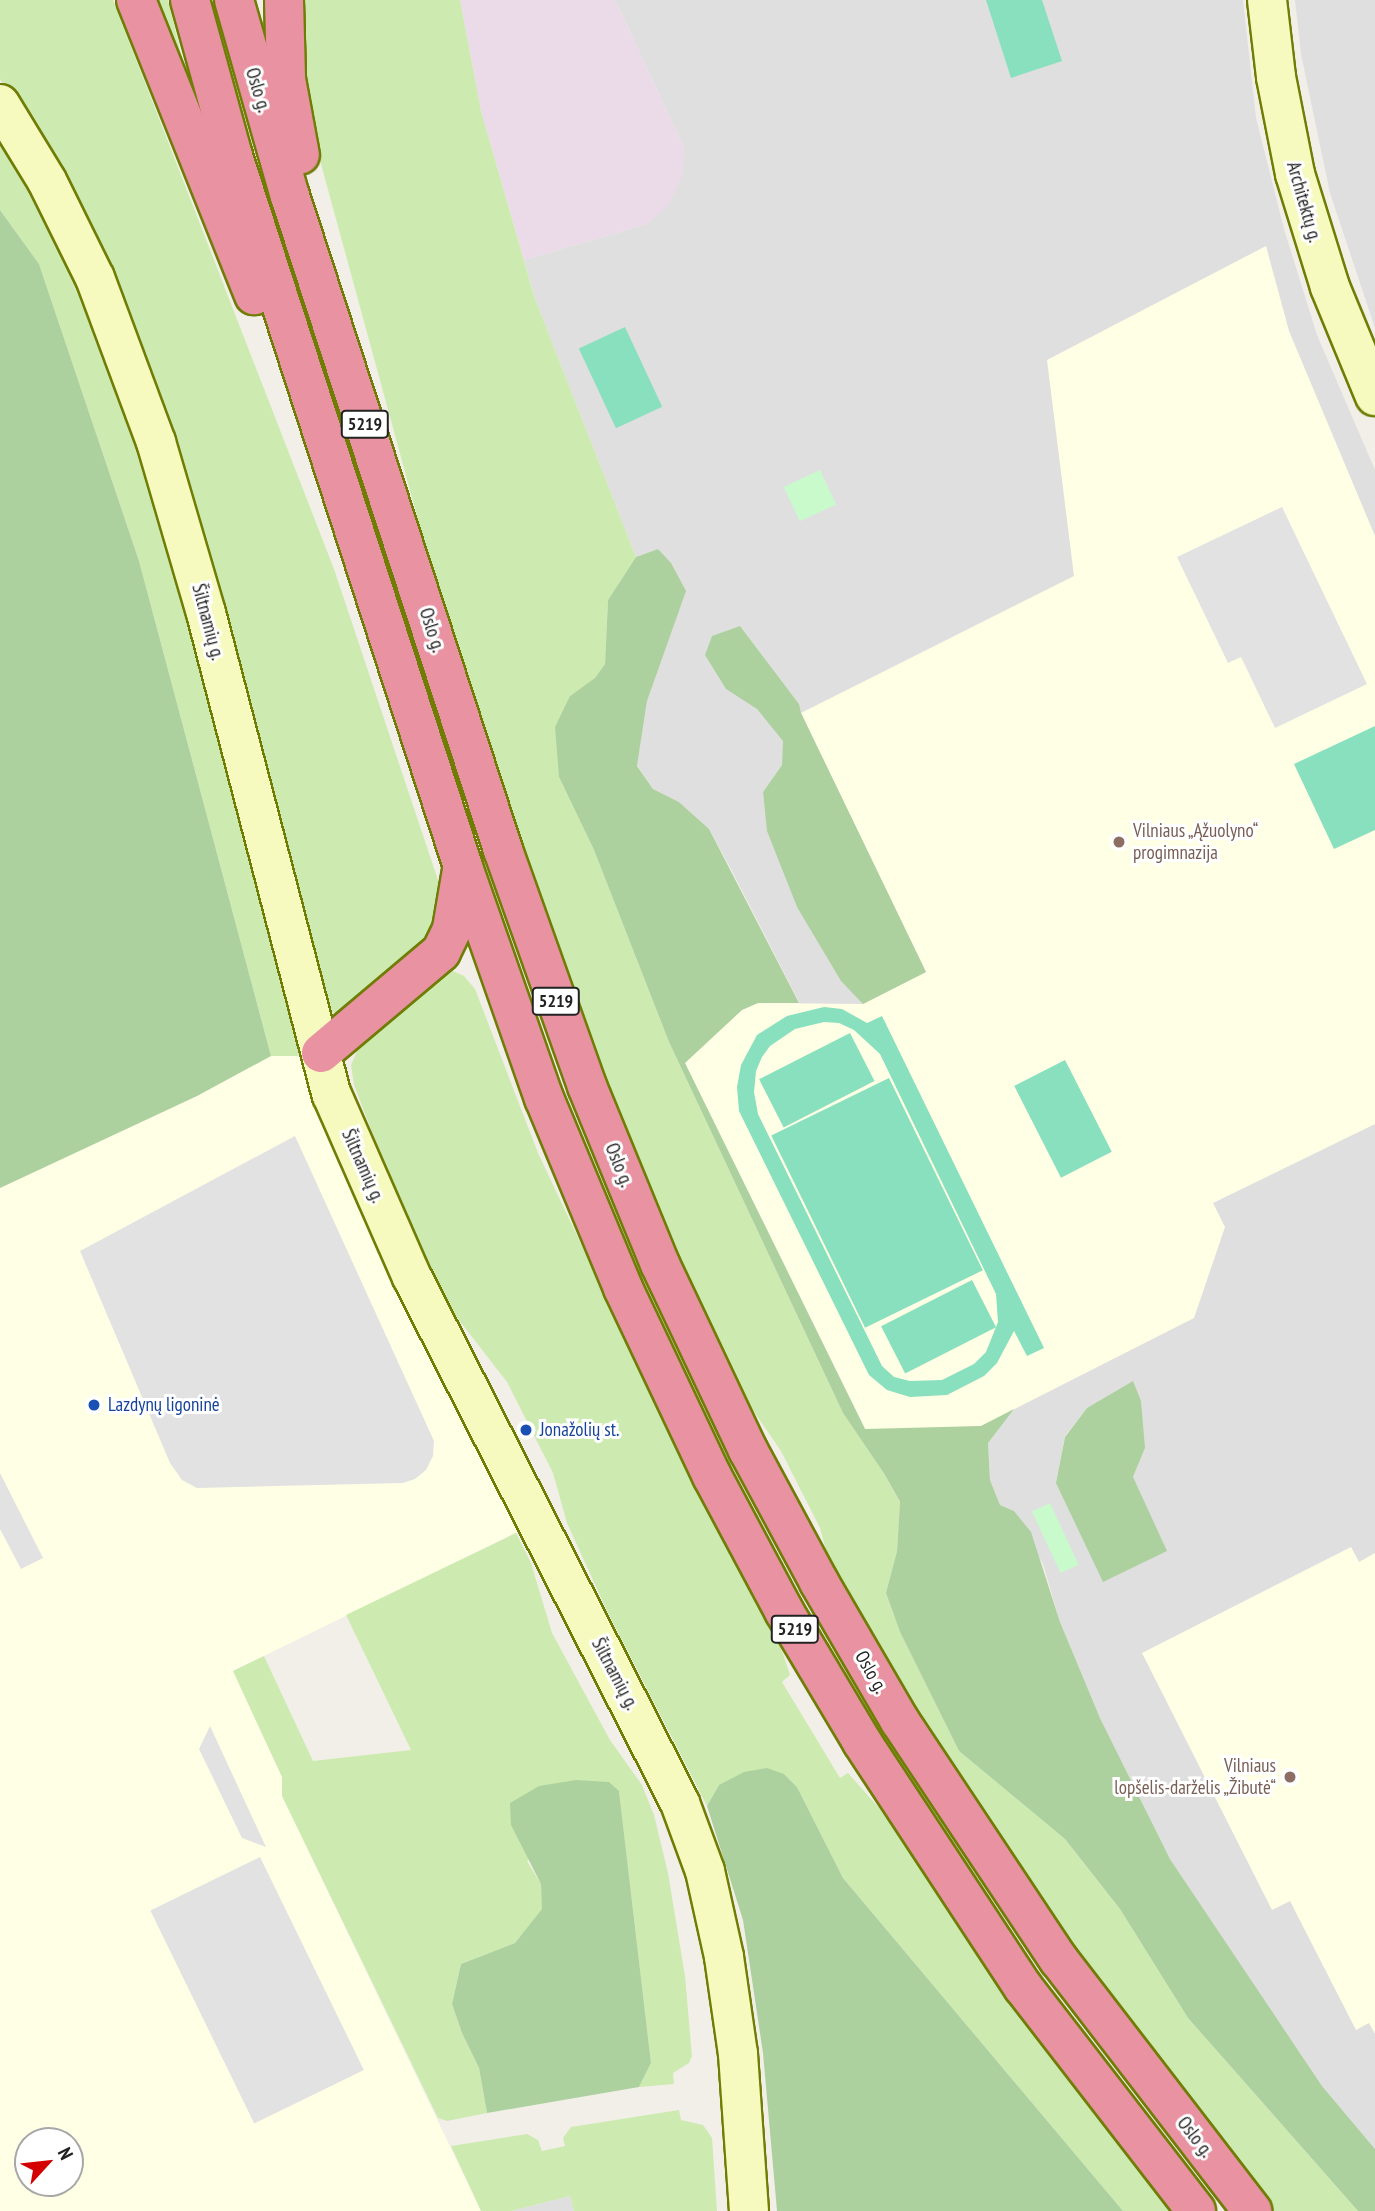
<!DOCTYPE html>
<meta charset="utf-8">
<style>
body{margin:0}
#map{position:relative;width:1375px;height:2211px;overflow:hidden;background:#f2efe9;font-family:"PT Sans Narrow",sans-serif}
div>[style]{position:absolute}
.residential>*{inset:0;background:#e0dfdf}
.industrial>*{inset:0;background:#ebdbe8}
.education>*{inset:0;background:#ffffe5}
.grass>*{inset:0;background:#cdebb0}
.forest>*{inset:0;background:#add19e}
.park>*{inset:0;background:#c8facc;transform-origin:0 0}
.pitch>*{inset:0;background:#88e0be;transform-origin:0 0}
.parking>*{inset:0;background:#e2e2e2;transform-origin:0 0}
.roads{filter:drop-shadow(2px 0 #707d05) drop-shadow(-2px 0 #707d05) drop-shadow(0 2px #707d05) drop-shadow(0 -2px #707d05)}
.secondary>*{height:38px;margin:-19px;padding:0 19px;transform-origin:19px;border-radius:19px;background:#f7fabf}
.highway>*{height:38px;margin:-19px;padding:0 19px;transform-origin:19px;border-radius:19px;background:#e892a2}
.dots>*{width:19px;height:19px;translate:-50% -50%;box-sizing:border-box;border:4px solid #fff;border-radius:50%}
span{translate:-50% -50%;white-space:nowrap;text-align:center;line-height:1.15;-webkit-text-stroke:6px #fff;paint-order:stroke}
.shield-label span{padding:2px 5px;background:#fff;border:2px solid;border-radius:5px;-webkit-text-stroke-width:0}
.shield-label{font-size:18px;color:#222;font-weight:700}
.street-label{font-size:19px;color:#222}
.education-label{font-size:19px;color:#785e54}
.left{translate:0 -50%;text-align:left}
.right{translate:-100% -50%;text-align:right}
.transit-label{font-size:19px;color:#164399}
.north{position:absolute;left:14px;top:2127px;width:70px;height:70px;box-sizing:border-box;background:#fff;border:2px solid #a7a7a7;border-radius:50%;rotate:63deg;font-size:19px;font-weight:700;line-height:28px;text-align:center;color:#222}
.north::after{content:'';display:block;margin:auto;width:24px;height:32px;background:#d40000;clip-path:polygon(50% 0,100% 100%,50% 72%,0 100%)}
</style>
<div id="map">
<div class="residential">
<i style="clip-path:polygon(evenodd,615px 0,1243px 0,1256px 118px,1284px 229px,1317px 335px,1375px 470px,1375px 2149px,1322px 2086px,1170px 1859px,1100px 1718px,1060px 1622px,1043px 1564px,1014px 1511px,1000px 1505px,990px 1480px,988px 1443px,1012px 1410px,981px 1426px,799px 1002px,732px 871px,709px 829px,679px 802px,653px 789px,637px 765px,647px 701px,685px 591px,658px 549px,636px 557px,535px 299px,524px 260px,647px 224px,684px 148px,615px 0,740px 626px,799px 704px,797px 907px,768px 831px,763px 792px,782px 765px,784px 741px,757px 709px,740px 626px,615px 0,1087px 1408px,1145px 1448px,1133px 1477px,1056px 1483px,1065px 1436px,1087px 1408px)"></i>
<i style="clip-path:polygon(1295px 0,1375px 0,1375px 328px,1330px 193px,1301px 54px)"></i>
<i style="clip-path:polygon(570px 2196px,574px 2211px,511px 2211px)"></i>
</div>
<div class="industrial">
<i style="clip-path:polygon(460px 0,615px 0,684px 148px,682px 176px,668px 206px,647px 224px,524px 260px,481px 111px)"></i>
</div>
<div class="education">
<i style="clip-path:polygon(1266px 246px,1289px 331px,1375px 536px,1375px 1124px,1213px 1203px,1225px 1227px,1194px 1318px,981px 1426px,866px 1430px,685px 1063px,741px 1010px,758px 1003px,863px 1004px,926px 972px,801px 713px,1074px 576px,1047px 360px)"></i>
<i style="clip-path:polygon(evenodd,271px 1056px,298px 1056px,391px 1273px,522px 1530px,233px 1671px,282px 1777px,282px 1796px,481px 2211px,0 2211px,0 1188px,197px 1096px,271px 1056px,28px 2141px,70px 2141px,70px 2183px,28px 2183px,28px 2141px)"></i>
<i style="clip-path:polygon(1351px 1547px,1359px 1562px,1375px 1553px,1375px 2034px,1369px 2023px,1356px 2030px,1290px 1901px,1272px 1910px,1142px 1653px)"></i>
</div>
<div class="grass">
<i style="clip-path:polygon(0 0,113px 0,334px 569px,442px 892px,435px 937px,339px 1014px,330px 1012px,197px 538px,33px 131px,0 79px)"></i>
<i style="clip-path:polygon(154px 0,168px 0,184px 66px,180px 66px)"></i>
<i style="clip-path:polygon(294px 0,460px 0,481px 111px,535px 299px,636px 557px,608px 600px,605px 664px,596px 678px,570px 696px,559px 777px,594px 850px,669px 1042px,843px 1413px,885px 1475px,900px 1503px,897px 1551px,886px 1593px,900px 1632px,959px 1751px,1065px 1839px,1120px 1909px,1188px 2018px,1358px 2211px,1274px 2211px,1162px 2068px,1030px 1890px,885px 1662px,829px 1561px,820px 1528px,781px 1451px,739px 1390px,724px 1360px,594px 1056px,494px 768px,432px 571px,300px 87px)"></i>
<i style="clip-path:polygon(0 130px,47px 208px,148px 465px,303px 1041px,298px 1056px,271px 1056px,139px 561px,39px 264px,0 210px)"></i>
<i style="clip-path:polygon(453px 971px,464px 976px,475px 989px,538px 1153px,599px 1282px,723px 1537px,775px 1630px,790px 1675px,782px 1682px,840px 1778px,848px 1773px,879px 1808px,1015px 2002px,1175px 2211px,1123px 2211px,843px 1878px,797px 1787px,784px 1774px,719px 1785px,707px 1806px,608px 1613px,567px 1523px,553px 1473px,507px 1382px,448px 1306px,389px 1176px,354px 1085px,351px 1065px,357px 1051px,372px 1033px,439px 974px)"></i>
<i style="clip-path:polygon(516px 1533px,531px 1563px,552px 1633px,610px 1740px,642px 1785px,654px 1815px,668px 1873px,685px 1976px,692px 2056px,689px 2063px,673px 2073px,674px 2084px,639px 2087px,651px 2063px,619px 1791px,527px 1861px,541px 1884px,543px 1909px,515px 1943px,461px 1964px,452px 2004px,462px 2033px,479px 2068px,487px 2113px,447px 2121px,438px 2118px,282px 1796px,282px 1777px,233px 1671px,264px 1656px,313px 1761px,411px 1750px,346px 1615px)"></i>
<i style="clip-path:polygon(679px 2110px,681px 2120px,703px 2125px,712px 2138px,717px 2211px,574px 2211px,570px 2196px,511px 2211px,481px 2211px,451px 2146px,527px 2134px,538px 2140px,542px 2151px,565px 2146px,563px 2138px,571px 2127px)"></i>
</div>
<div class="forest">
<i style="clip-path:polygon(0 210px,39px 264px,139px 561px,271px 1056px,197px 1096px,0 1188px)"></i>
<i style="clip-path:polygon(658px 549px,671px 563px,686px 591px,647px 701px,637px 766px,653px 789px,679px 802px,709px 829px,799px 1003px,758px 1003px,742px 1010px,685px 1063px,865px 1429px,981px 1426px,1014px 1409px,988px 1443px,990px 1480px,1000px 1505px,1014px 1511px,1031px 1532px,1060px 1622px,1100px 1718px,1170px 1859px,1322px 2086px,1375px 2149px,1375px 2211px,1358px 2211px,1188px 2018px,1120px 1909px,1065px 1839px,959px 1751px,900px 1632px,886px 1593px,897px 1551px,900px 1502px,885px 1475px,843px 1413px,669px 1042px,594px 850px,559px 777px,555px 727px,570px 696px,595px 678px,605px 664px,608px 600px,636px 557px)"></i>
<i style="clip-path:polygon(740px 626px,799px 704px,801px 713px,926px 972px,863px 1004px,841px 981px,797px 907px,767px 831px,763px 792px,782px 765px,783px 741px,757px 709px,726px 689px,705px 655px,712px 636px)"></i>
<i style="clip-path:polygon(1133px 1381px,1141px 1401px,1145px 1448px,1133px 1477px,1167px 1551px,1103px 1582px,1056px 1483px,1065px 1437px,1087px 1408px)"></i>
<i style="clip-path:polygon(767px 1768px,784px 1774px,797px 1787px,843px 1878px,1123px 2211px,777px 2211px,763px 2053px,743px 1920px,707px 1806px,719px 1785px,744px 1772px)"></i>
<i style="clip-path:polygon(576px 1780px,609px 1782px,619px 1791px,651px 2063px,639px 2087px,487px 2113px,479px 2068px,462px 2033px,452px 2004px,461px 1964px,515px 1943px,542px 1909px,541px 1884px,511px 1825px,510px 1803px,539px 1786px)"></i>
</div>
<div class="park">
<i style="left:820px;top:470px;width:38px;height:40px;rotate:65deg"></i>
<i style="left:1050px;top:1503px;width:68px;height:20px;rotate:65deg"></i>
</div>
<div class="pitch">
<i style="clip-path:polygon(986px 0,1042px 0,1062px 61px,1011px 78px)"></i>
<i style="left:625px;top:327px;width:88px;height:51px;rotate:65deg"></i>
<i style="clip-path:polygon(1375px 726px,1375px 830px,1334px 849px,1294px 764px)"></i>
<i style="clip-path:polygon(evenodd,824px 1007px,842px 1009px,867px 1023px,882px 1016px,1044px 1348px,1027px 1356px,1014px 1331px,997px 1363px,984px 1376px,947px 1395px,910px 1397px,887px 1390px,869px 1375px,739px 1111px,737px 1087px,741px 1065px,757px 1035px,787px 1016px,824px 1007px,824px 1022px,839px 1023px,854px 1030px,880px 1054px,996px 1294px,998px 1322px,986px 1352px,974px 1364px,942px 1380px,910px 1381px,894px 1377px,882px 1366px,758px 1114px,754px 1092px,756px 1071px,762px 1057px,770px 1046px,795px 1029px,824px 1022px)"></i>
<i style="left:850px;top:1033px;width:54px;height:102px;rotate:63deg"></i>
<i style="left:1065px;top:1060px;width:103px;height:57px;rotate:63deg"></i>
<i style="left:889px;top:1078px;width:214px;height:131px;rotate:64deg"></i>
<i style="left:972px;top:1280px;width:53px;height:102px;rotate:63deg"></i>
</div>
<div class="parking">
<i style="clip-path:polygon(1282px 507px,1367px 684px,1275px 728px,1241px 657px,1228px 663px,1177px 557px)"></i>
<i style="clip-path:polygon(295px 1136px,434px 1441px,433px 1456px,426px 1470px,415px 1479px,403px 1483px,197px 1488px,182px 1480px,170px 1463px,80px 1251px)"></i>
<i style="clip-path:polygon(0 1473px,43px 1558px,21px 1569px,0 1529px)"></i>
<i style="clip-path:polygon(210px 1726px,266px 1847px,242px 1838px,199px 1749px)"></i>
<i style="left:260px;top:1857px;width:237px;height:122px;rotate:64deg"></i>
</div>
<div class="roads">
<div class="secondary">
<i style="left:1267px;top:0;width:78px;rotate:83.3deg"></i>
<i style="left:1276px;top:77px;width:99px;rotate:78.9deg"></i>
<i style="left:1295px;top:174px;width:118px;rotate:72.8deg"></i>
<i style="left:1330px;top:287px;width:118px;rotate:67.6deg"></i>
<i style="left:0;top:104px;width:90px;rotate:58.6deg"></i>
<i style="left:47px;top:181px;width:108px;rotate:63.7deg"></i>
<i style="left:95px;top:278px;width:175px;rotate:69.6deg"></i>
<i style="left:156px;top:442px;width:178px;rotate:73.7deg"></i>
<i style="left:206px;top:613px;width:498px;rotate:75.4deg"></i>
<i style="left:332px;top:1095px;width:199px;rotate:66.3deg"></i>
<i style="left:412px;top:1277px;width:590px;rotate:63deg"></i>
<i style="left:680px;top:1803px;width:72px;rotate:69.8deg"></i>
<i style="left:705px;top:1871px;width:88px;rotate:77.5deg"></i>
<i style="left:724px;top:1957px;width:98px;rotate:81.8deg"></i>
<i style="left:738px;top:2054px;width:157px;rotate:86deg"></i>
</div>
<div class="highway">
<i style="left:136px;top:0;width:318px;rotate:68.2deg"></i>
<i style="left:190px;top:0;width:162px;rotate:74.6deg"></i>
<i style="left:233px;top:156px;width:747px;rotate:72.07deg"></i>
<i style="left:463px;top:867px;width:245px;rotate:70.7deg"></i>
<i style="left:544px;top:1098px;width:206px;rotate:67.4deg"></i>
<i style="left:623px;top:1288px;width:208px;rotate:64.7deg"></i>
<i style="left:712px;top:1476px;width:153px;rotate:61.9deg"></i>
<i style="left:784px;top:1611px;width:152px;rotate:59.2deg"></i>
<i style="left:862px;top:1742px;width:293px;rotate:56.7deg"></i>
<i style="left:1023px;top:1987px;width:283px;rotate:52.3deg"></i>
<i style="left:234px;top:0;width:204px;rotate:74.1deg"></i>
<i style="left:290px;top:196px;width:688px;rotate:71.96deg"></i>
<i style="left:503px;top:850px;width:251px;rotate:70.4deg"></i>
<i style="left:587px;top:1086px;width:192px;rotate:67.7deg"></i>
<i style="left:660px;top:1264px;width:206px;rotate:64.7deg"></i>
<i style="left:748px;top:1450px;width:150px;rotate:61.7deg"></i>
<i style="left:819px;top:1582px;width:161px;rotate:59.8deg"></i>
<i style="left:900px;top:1721px;width:287px;rotate:56.4deg"></i>
<i style="left:1059px;top:1960px;width:317px;rotate:52.4deg"></i>
<i style="left:284px;top:0;width:79px;rotate:88.5deg"></i>
<i style="left:286px;top:79px;width:77px;rotate:79.6deg"></i>
<i style="left:321px;top:1053px;width:157px;rotate:-40.1deg"></i>
<i style="left:441px;top:952px;width:25px;rotate:-64deg"></i>
<i style="left:452px;top:929px;width:60px;rotate:-80.4deg"></i>
</div>
</div>
<div class="dots">
<i style="left:1119px;top:842px;background:#8d6e63"></i>
<i style="left:94px;top:1405px;background:#1a4fb4"></i>
<i style="left:526px;top:1430px;background:#1a4fb4"></i>
<i style="left:1290px;top:1777px;background:#8d6e63"></i>
</div>
<div class="shield-label">
<span style="left:365px;top:424px">5219</span>
<span style="left:556px;top:1001px">5219</span>
<span style="left:795px;top:1629px">5219</span>
</div>
<div class="street-label">
<span style="left:258px;top:90px;rotate:73deg">Oslo g.</span>
<span style="left:1304px;top:202px;rotate:74deg">Architektų g.</span>
<span style="left:208px;top:622px;rotate:75deg">Šiltnamių g.</span>
<span style="left:432px;top:630px;rotate:72deg">Oslo g.</span>
<span style="left:619px;top:1165px;rotate:68deg">Oslo g.</span>
<span style="left:363px;top:1166px;rotate:66deg">Šiltnamių g.</span>
<span style="left:871px;top:1672px;rotate:60deg">Oslo g.</span>
<span style="left:615px;top:1674px;rotate:62deg">Šiltnamių g.</span>
<span style="left:1195px;top:2137px;rotate:52deg">Oslo g.</span>
</div>
<div class="education-label">
<span class="left" style="left:1133px;top:842px">Vilniaus „Ąžuolyno“<br>progimnazija</span>
<span class="right" style="left:1276px;top:1777px">Vilniaus<br>lopšelis-darželis „Žibutė“</span>
</div>
<div class="transit-label">
<span class="left" style="left:108px;top:1405px">Lazdynų ligoninė</span>
<span class="left" style="left:540px;top:1430px">Jonažolių st.</span>
</div>
<div class="north">N</div>
</div>
